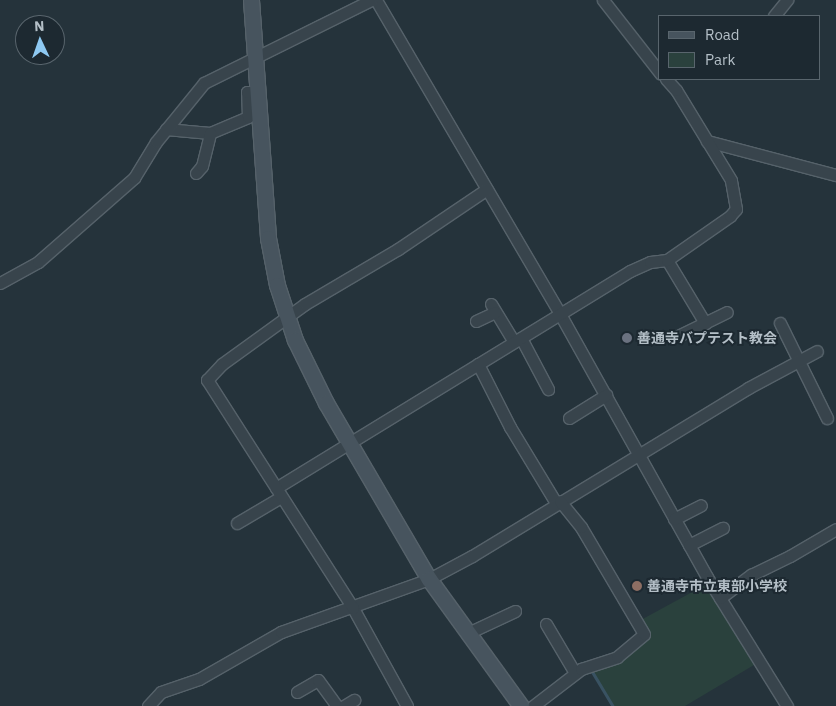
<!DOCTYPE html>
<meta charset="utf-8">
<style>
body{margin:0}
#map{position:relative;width:836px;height:706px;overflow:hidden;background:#25333b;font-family:"IBM Plex Sans","Noto Sans JP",sans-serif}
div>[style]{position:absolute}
.green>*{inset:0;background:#2a413d}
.stream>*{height:2.5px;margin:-1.25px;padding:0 1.25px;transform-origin:1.25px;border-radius:1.25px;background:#395262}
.roads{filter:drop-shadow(1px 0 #56626a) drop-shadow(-1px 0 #56626a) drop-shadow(0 1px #56626a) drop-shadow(0 -1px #56626a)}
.street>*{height:11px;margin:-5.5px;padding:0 5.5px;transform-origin:5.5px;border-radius:5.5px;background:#38444c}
.secondary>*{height:15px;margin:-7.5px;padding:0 7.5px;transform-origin:7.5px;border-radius:7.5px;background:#47545e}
.dots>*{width:14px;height:14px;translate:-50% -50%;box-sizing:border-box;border:2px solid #1d2931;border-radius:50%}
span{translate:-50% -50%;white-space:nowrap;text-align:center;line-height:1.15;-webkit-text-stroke:4px #1d2931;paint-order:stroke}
.poi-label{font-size:14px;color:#b4bfc7;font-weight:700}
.left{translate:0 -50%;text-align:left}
.legend{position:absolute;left:658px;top:15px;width:162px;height:65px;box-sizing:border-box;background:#1d2931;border:1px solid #59656d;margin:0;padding:6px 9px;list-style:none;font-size:15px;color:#b4bfc7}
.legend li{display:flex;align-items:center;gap:10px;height:25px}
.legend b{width:25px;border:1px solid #59656d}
.north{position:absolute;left:15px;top:15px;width:50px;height:50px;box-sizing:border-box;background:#1d2931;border:1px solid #59656d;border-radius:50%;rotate:357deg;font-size:14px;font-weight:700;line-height:20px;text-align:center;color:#b4bfc7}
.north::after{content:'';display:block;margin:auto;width:18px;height:22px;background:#8ec9f2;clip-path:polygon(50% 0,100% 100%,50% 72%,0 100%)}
</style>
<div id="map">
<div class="green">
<i style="clip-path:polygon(707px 584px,754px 665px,685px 706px,611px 706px,591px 669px,648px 636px,639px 621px)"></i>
</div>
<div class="stream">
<i style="left:592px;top:671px;width:41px;rotate:59deg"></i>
</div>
<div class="roads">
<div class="street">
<i style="left:376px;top:0;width:364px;rotate:59.6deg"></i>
<i style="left:560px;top:314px;width:301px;rotate:60.8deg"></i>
<i style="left:707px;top:577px;width:152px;rotate:58.2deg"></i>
<i style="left:603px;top:0;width:93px;rotate:52deg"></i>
<i style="left:774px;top:16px;width:21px;rotate:-51deg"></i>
<i style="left:166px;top:129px;width:44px;rotate:5.2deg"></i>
<i style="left:210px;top:133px;width:41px;rotate:-22.8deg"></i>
<i style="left:248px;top:117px;width:25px;rotate:-92deg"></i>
<i style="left:247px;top:92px;width:10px"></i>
<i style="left:707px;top:141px;width:133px;rotate:14.8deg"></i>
<i style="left:196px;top:173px;width:9px;rotate:-49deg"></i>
<i style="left:202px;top:166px;width:34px;rotate:-76deg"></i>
<i style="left:667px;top:260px;width:74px;rotate:58.9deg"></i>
<i style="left:0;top:283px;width:43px;rotate:-28.9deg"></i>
<i style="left:38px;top:262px;width:128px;rotate:-41.2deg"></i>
<i style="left:134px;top:178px;width:42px;rotate:-58.6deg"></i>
<i style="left:156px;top:142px;width:76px;rotate:-50.9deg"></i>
<i style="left:204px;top:83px;width:186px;rotate:-26.4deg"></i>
<i style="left:491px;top:304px;width:44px;rotate:58.8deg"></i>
<i style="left:476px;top:321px;width:21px;rotate:-25deg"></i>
<i style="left:780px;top:323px;width:106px;rotate:63.7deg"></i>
<i style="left:680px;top:335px;width:52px;rotate:-26.1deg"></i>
<i style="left:521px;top:338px;width:58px;rotate:62.1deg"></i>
<i style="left:478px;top:364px;width:71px;rotate:63.1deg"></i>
<i style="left:510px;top:427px;width:89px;rotate:58.8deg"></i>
<i style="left:569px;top:418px;width:44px;rotate:-31.9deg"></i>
<i style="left:276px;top:488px;width:415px;rotate:-31.5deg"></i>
<i style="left:630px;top:271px;width:22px;rotate:-24deg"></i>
<i style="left:650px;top:262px;width:17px;rotate:-7deg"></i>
<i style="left:667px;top:260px;width:77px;rotate:-34.9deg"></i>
<i style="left:730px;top:216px;width:9px;rotate:-49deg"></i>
<i style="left:736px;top:209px;width:29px;rotate:-100deg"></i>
<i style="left:731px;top:180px;width:105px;rotate:-121.4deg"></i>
<i style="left:676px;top:90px;width:15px;rotate:-132deg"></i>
<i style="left:674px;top:519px;width:30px;rotate:-27deg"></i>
<i style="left:237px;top:523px;width:51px;rotate:-30.6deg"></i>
<i style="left:689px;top:545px;width:38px;rotate:-27deg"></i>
<i style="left:720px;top:598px;width:39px;rotate:-37deg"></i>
<i style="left:751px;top:575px;width:43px;rotate:-26deg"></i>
<i style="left:790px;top:556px;width:53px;rotate:-30.4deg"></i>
<i style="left:546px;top:624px;width:57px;rotate:59.4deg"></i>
<i style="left:468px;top:633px;width:52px;rotate:-25.1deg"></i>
<i style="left:297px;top:692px;width:24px;rotate:-30deg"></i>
<i style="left:318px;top:680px;width:32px;rotate:54deg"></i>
<i style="left:148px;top:706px;width:19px;rotate:-47deg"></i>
<i style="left:161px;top:692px;width:40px;rotate:-18.9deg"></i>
<i style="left:199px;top:679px;width:95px;rotate:-29.8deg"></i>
<i style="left:281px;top:632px;width:157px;rotate:-19.7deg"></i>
<i style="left:429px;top:579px;width:49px;rotate:-28.1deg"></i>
<i style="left:472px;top:556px;width:323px;rotate:-31.3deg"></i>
<i style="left:748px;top:388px;width:78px;rotate:-28.2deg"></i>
<i style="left:344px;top:706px;width:12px;rotate:-31deg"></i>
<i style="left:407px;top:706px;width:112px;rotate:-118.9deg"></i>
<i style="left:353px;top:608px;width:271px;rotate:-122.6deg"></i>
<i style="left:207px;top:380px;width:22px;rotate:-47deg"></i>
<i style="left:222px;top:364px;width:102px;rotate:-35.9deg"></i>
<i style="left:305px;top:304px;width:108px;rotate:-30.6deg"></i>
<i style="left:398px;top:249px;width:107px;rotate:-34deg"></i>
<i style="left:533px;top:706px;width:61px;rotate:-37.6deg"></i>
<i style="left:581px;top:669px;width:38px;rotate:-18deg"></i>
<i style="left:617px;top:657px;width:35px;rotate:-40deg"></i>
<i style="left:644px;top:634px;width:124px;rotate:-120.5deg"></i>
<i style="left:581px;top:527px;width:33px;rotate:-129deg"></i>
</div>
<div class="secondary">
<i style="left:251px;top:0;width:239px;rotate:85.9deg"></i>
<i style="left:268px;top:238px;width:48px;rotate:79.2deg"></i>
<i style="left:277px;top:285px;width:58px;rotate:71.9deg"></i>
<i style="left:295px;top:340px;width:70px;rotate:63.8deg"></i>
<i style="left:326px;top:403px;width:204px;rotate:59.7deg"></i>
<i style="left:429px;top:579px;width:157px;rotate:54.1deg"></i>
</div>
</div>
<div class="dots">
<i style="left:627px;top:338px;background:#6b7280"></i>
<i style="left:637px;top:586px;background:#8d6e63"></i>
</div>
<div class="poi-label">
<span class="left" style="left:637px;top:338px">善通寺バプテスト教会</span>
<span class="left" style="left:647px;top:586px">善通寺市立東部小学校</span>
</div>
<ul class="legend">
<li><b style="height:6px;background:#47545e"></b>Road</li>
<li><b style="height:14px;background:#2a413d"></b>Park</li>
</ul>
<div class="north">N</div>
</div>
